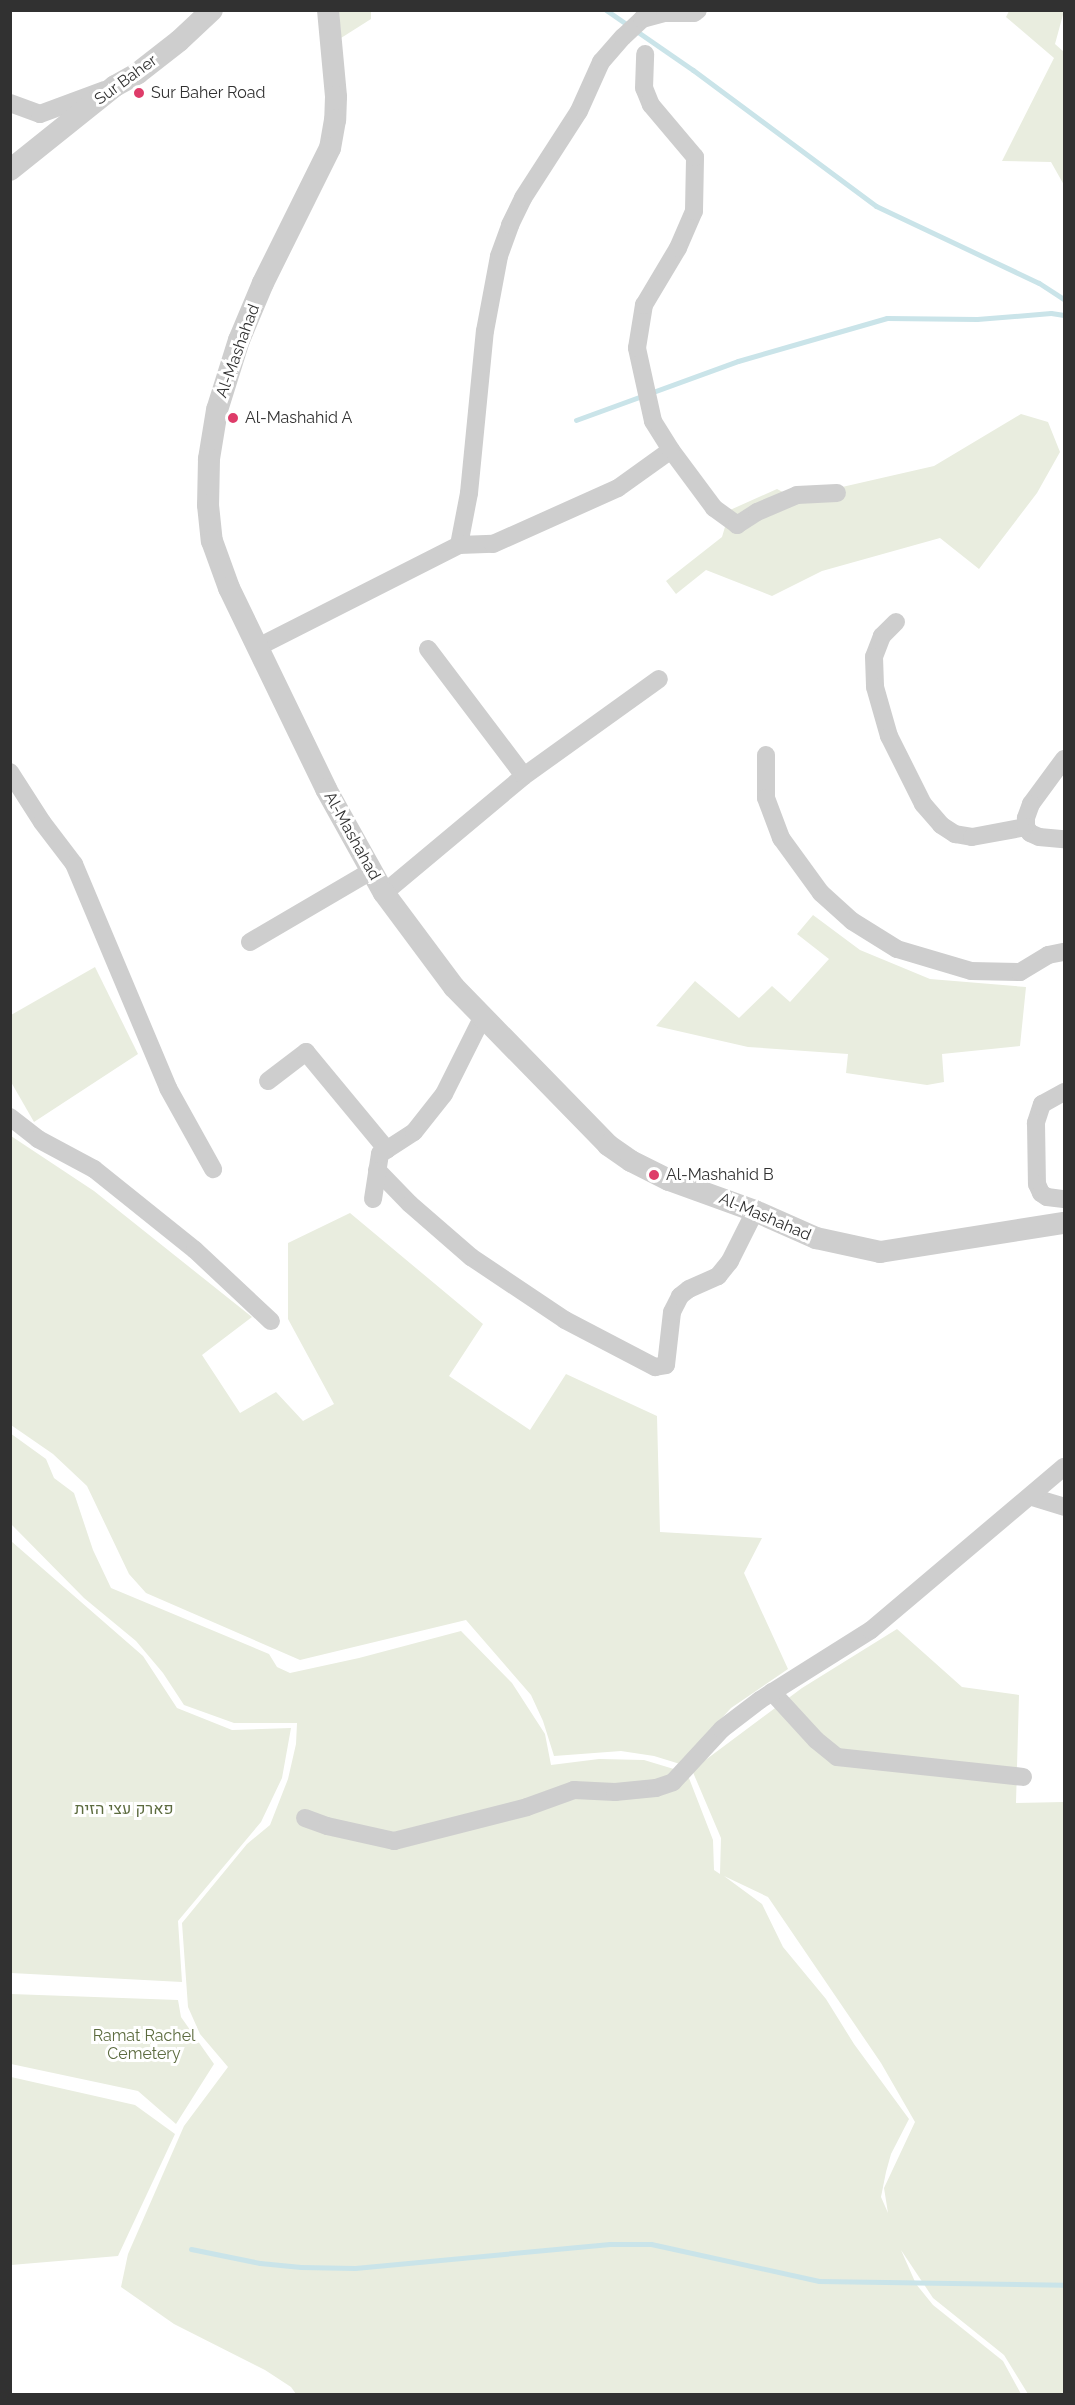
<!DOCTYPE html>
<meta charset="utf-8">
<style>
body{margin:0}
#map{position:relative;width:1075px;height:2405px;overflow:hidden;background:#fff;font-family:Raleway,Heebo,sans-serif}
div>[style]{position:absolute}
.green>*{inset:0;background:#e9eddf}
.stream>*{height:5px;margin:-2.5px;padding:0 2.5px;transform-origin:2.5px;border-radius:2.5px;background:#cae4e9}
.minor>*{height:18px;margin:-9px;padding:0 9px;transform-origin:9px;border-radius:9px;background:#cecece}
.tertiary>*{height:22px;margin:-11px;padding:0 11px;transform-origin:11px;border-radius:11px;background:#cecece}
.dots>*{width:16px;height:16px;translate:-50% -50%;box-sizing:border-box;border:3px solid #fff;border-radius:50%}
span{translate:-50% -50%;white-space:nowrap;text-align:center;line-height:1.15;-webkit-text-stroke:6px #fff;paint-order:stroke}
.street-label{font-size:16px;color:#313131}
.poi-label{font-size:16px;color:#313131}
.left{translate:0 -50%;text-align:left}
.park-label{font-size:16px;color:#5c6b3f}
.frame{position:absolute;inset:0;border:12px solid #313131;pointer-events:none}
</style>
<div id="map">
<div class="green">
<i style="clip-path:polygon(339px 11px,371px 11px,371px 19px,341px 38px)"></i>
<i style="clip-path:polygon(1009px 11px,1064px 11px,1055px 44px,1064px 52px,1064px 185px,1051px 162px,1002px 161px,1054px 58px,1006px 17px)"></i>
<i style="clip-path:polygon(1021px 414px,1048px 422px,1060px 452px,1037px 493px,979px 569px,940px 538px,822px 571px,772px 596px,706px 570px,676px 594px,666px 581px,722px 537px,730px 510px,777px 489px,794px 498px,934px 466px)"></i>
<i style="clip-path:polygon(813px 915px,860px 950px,930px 979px,1026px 987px,1020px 1046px,942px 1054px,944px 1082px,927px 1085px,846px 1073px,848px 1054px,748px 1047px,656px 1026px,695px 981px,739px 1018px,772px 986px,790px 1002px,829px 959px,797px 934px)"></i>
<i style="clip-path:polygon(95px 967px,138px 1054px,34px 1122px,11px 1082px,11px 1015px)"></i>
<i style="clip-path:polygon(11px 1136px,94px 1191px,252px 1317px,202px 1355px,240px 1413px,276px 1392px,303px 1421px,334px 1404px,288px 1319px,288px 1243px,350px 1213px,483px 1324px,449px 1376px,530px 1430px,566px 1374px,657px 1416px,660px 1532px,762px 1538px,744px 1573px,788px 1669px,731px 1708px,680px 1764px,654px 1756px,621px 1751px,554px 1756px,543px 1721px,531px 1695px,466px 1620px,300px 1660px,146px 1593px,129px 1574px,87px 1486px,53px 1454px,11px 1425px)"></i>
<i style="clip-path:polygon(evenodd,10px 1433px,46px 1459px,54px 1478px,74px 1493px,93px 1550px,111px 1588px,269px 1654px,277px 1667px,290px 1673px,359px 1658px,461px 1631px,512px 1683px,545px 1734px,551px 1765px,599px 1759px,644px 1760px,687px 1773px,713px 1840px,714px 1870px,720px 1874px,721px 1838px,692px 1770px,802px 1688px,897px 1629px,962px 1687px,1019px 1695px,1016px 1803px,1064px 1802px,1064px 2394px,1028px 2394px,1004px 2355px,933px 2298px,901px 2250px,916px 2284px,933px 2305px,1003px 2361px,1021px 2394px,296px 2394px,291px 2387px,265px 2370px,174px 2324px,121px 2287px,128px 2254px,184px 2126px,228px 2067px,200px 2034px,188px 2007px,182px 1923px,247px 1844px,270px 1825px,288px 1779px,296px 1744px,297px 1723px,234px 1723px,184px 1705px,163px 1673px,136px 1641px,84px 1598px,11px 1524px,10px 1433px,724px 1876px,768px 1897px,881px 2063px,915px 2122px,884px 2188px,888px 2213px,881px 2197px,886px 2172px,891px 2154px,909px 2119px,854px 2044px,826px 1999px,783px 1947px,762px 1904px,724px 1876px)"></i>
<i style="clip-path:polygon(11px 1541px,143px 1656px,177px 1708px,232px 1730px,291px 1728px,282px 1778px,261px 1822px,178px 1921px,182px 1982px,11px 1973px)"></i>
<i style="clip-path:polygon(11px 1994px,178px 2000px,181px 2017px,214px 2064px,176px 2124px,138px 2091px,11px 2064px)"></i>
<i style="clip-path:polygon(11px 2077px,135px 2105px,175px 2134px,118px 2256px,11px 2265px)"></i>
</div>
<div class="stream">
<i style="left:606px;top:10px;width:106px;rotate:34.6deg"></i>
<i style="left:693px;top:70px;width:228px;rotate:36.6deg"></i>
<i style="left:876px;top:206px;width:180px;rotate:25.3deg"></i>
<i style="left:1039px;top:283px;width:30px;rotate:33deg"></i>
<i style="left:576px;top:420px;width:172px;rotate:-20deg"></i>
<i style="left:738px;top:361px;width:155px;rotate:-16.1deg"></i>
<i style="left:887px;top:318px;width:90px;rotate:0.6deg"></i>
<i style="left:977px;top:319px;width:74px;rotate:-4.6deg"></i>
<i style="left:1051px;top:313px;width:13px;rotate:9deg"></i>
<i style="left:191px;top:2249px;width:70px;rotate:11.5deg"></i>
<i style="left:260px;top:2263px;width:41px;rotate:5.6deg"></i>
<i style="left:301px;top:2267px;width:54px;rotate:1.1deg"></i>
<i style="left:355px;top:2268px;width:256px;rotate:-5.4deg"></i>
<i style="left:610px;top:2244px;width:41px"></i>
<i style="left:651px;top:2244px;width:172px;rotate:12.4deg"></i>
<i style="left:819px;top:2281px;width:245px;rotate:0.9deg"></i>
</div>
<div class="minor">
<i style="left:10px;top:103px;width:32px;rotate:20deg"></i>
<i style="left:40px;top:114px;width:69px;rotate:-20.3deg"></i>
<i style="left:671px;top:450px;width:72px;rotate:53.4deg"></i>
<i style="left:714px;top:508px;width:29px;rotate:36deg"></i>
<i style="left:737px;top:525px;width:24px;rotate:-33deg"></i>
<i style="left:757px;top:512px;width:43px;rotate:-23deg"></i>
<i style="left:797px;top:495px;width:40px;rotate:-2.9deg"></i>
<i style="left:459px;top:545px;width:53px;rotate:-79.1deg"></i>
<i style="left:469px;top:493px;width:163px;rotate:-84.4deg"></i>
<i style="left:485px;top:331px;width:76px;rotate:-79.4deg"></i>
<i style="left:499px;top:256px;width:33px;rotate:-70deg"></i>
<i style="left:510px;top:225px;width:30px;rotate:-64deg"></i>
<i style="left:523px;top:198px;width:103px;rotate:-57.2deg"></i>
<i style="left:579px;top:111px;width:54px;rotate:-65.8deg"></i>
<i style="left:601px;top:62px;width:33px;rotate:-49deg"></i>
<i style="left:623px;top:37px;width:26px;rotate:-43deg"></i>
<i style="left:642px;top:19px;width:24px;rotate:-15deg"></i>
<i style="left:665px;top:13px;width:29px"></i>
<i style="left:694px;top:13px;width:5px;rotate:-37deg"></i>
<i style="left:896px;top:622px;width:20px;rotate:135deg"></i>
<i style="left:882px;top:636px;width:22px;rotate:111deg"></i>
<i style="left:874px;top:657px;width:30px;rotate:88deg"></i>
<i style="left:875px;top:687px;width:51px;rotate:74.1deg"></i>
<i style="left:889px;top:736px;width:76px;rotate:63.4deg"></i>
<i style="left:923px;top:804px;width:28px;rotate:49deg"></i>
<i style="left:941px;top:825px;width:17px;rotate:33deg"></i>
<i style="left:955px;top:834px;width:17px;rotate:10deg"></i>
<i style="left:972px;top:837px;width:55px;rotate:-10.5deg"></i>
<i style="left:258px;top:647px;width:225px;rotate:-26.9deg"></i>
<i style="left:459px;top:545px;width:34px;rotate:-2deg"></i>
<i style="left:493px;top:544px;width:137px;rotate:-24.1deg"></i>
<i style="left:618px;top:488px;width:65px;rotate:-35.6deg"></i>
<i style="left:671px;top:450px;width:34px;rotate:-122deg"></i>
<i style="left:653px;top:421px;width:75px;rotate:-102.4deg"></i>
<i style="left:637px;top:348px;width:44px;rotate:-80.8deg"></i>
<i style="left:644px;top:305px;width:66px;rotate:-59.2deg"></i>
<i style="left:678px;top:248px;width:40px;rotate:-66.6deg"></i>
<i style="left:694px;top:211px;width:54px;rotate:-88.9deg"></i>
<i style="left:695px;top:157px;width:68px;rotate:-130.2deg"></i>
<i style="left:651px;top:105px;width:18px;rotate:-112deg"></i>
<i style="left:644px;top:88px;width:34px;rotate:-88deg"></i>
<i style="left:428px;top:649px;width:159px;rotate:52.9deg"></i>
<i style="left:766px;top:755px;width:43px;rotate:90deg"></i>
<i style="left:766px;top:798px;width:43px;rotate:69.4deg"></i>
<i style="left:781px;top:838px;width:68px;rotate:54deg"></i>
<i style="left:821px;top:893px;width:42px;rotate:42.1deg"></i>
<i style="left:852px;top:921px;width:53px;rotate:31.9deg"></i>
<i style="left:897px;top:949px;width:77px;rotate:16.6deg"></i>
<i style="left:971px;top:971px;width:49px;rotate:1.2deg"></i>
<i style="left:1020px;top:972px;width:33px;rotate:-31deg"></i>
<i style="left:1048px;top:955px;width:16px;rotate:-11deg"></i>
<i style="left:1064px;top:759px;width:56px;rotate:126.3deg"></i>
<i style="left:1031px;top:804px;width:15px;rotate:110deg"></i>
<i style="left:1026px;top:818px;width:9px;rotate:90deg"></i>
<i style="left:1026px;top:827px;width:7px;rotate:56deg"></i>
<i style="left:1030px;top:833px;width:10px;rotate:24deg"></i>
<i style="left:1039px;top:837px;width:25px;rotate:5deg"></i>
<i style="left:10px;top:772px;width:59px;rotate:57.4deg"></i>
<i style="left:42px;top:822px;width:53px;rotate:52.7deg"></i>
<i style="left:74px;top:864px;width:243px;rotate:67.2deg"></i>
<i style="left:168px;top:1088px;width:93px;rotate:60.9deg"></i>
<i style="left:384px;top:893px;width:182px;rotate:-39.9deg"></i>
<i style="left:524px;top:776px;width:166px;rotate:-35.7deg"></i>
<i style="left:250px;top:942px;width:140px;rotate:-30.4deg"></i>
<i style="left:268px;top:1081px;width:48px;rotate:-37.3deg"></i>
<i style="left:306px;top:1052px;width:127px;rotate:50.4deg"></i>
<i style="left:1064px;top:1092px;width:25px;rotate:151deg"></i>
<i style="left:1042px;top:1104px;width:20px;rotate:108deg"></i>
<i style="left:1036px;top:1123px;width:61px;rotate:89.1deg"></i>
<i style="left:1037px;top:1184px;width:10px;rotate:66deg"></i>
<i style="left:1041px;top:1193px;width:7px;rotate:34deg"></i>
<i style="left:1047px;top:1197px;width:17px;rotate:7deg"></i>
<i style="left:10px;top:1117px;width:36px;rotate:38deg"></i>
<i style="left:38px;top:1139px;width:64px;rotate:28.2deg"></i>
<i style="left:94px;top:1169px;width:129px;rotate:38.7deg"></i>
<i style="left:195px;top:1250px;width:104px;rotate:43.1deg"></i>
<i style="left:377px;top:1170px;width:47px;rotate:45.9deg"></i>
<i style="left:410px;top:1204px;width:81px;rotate:41deg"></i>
<i style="left:471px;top:1257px;width:113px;rotate:33.8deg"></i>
<i style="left:565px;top:1320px;width:102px;rotate:27.6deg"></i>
<i style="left:655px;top:1367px;width:11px;rotate:-10deg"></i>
<i style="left:666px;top:1365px;width:53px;rotate:-83.5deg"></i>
<i style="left:672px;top:1312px;width:18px;rotate:-63deg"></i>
<i style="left:680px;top:1296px;width:11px;rotate:-38deg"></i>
<i style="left:689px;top:1289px;width:32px;rotate:-24deg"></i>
<i style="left:718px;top:1276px;width:19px;rotate:-51deg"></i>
<i style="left:730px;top:1261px;width:56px;rotate:-63.4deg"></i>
<i style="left:373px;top:1199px;width:46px;rotate:-81.2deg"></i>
<i style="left:380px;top:1154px;width:40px;rotate:-32.9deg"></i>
<i style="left:414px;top:1132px;width:48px;rotate:-51.7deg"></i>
<i style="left:444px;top:1094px;width:87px;rotate:-63.4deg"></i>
<i style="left:1032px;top:1497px;width:34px;rotate:17deg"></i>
<i style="left:772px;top:1692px;width:65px;rotate:47.5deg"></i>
<i style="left:816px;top:1740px;width:27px;rotate:39deg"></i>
<i style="left:837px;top:1757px;width:187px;rotate:6.1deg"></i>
<i style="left:305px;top:1818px;width:23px;rotate:20deg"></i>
<i style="left:327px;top:1826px;width:69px;rotate:12.6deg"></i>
<i style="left:394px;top:1841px;width:137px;rotate:-14.3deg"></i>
<i style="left:527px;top:1807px;width:50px;rotate:-19.9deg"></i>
<i style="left:574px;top:1790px;width:41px;rotate:2.8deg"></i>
<i style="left:615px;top:1792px;width:41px;rotate:-5.6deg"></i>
<i style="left:656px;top:1788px;width:18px;rotate:-19deg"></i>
<i style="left:673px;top:1782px;width:72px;rotate:-47.2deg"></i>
<i style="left:722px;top:1729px;width:48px;rotate:-37.3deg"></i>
<i style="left:760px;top:1700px;width:131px;rotate:-32.2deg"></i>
<i style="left:871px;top:1630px;width:253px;rotate:-40.2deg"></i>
</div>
<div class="tertiary">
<i style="left:328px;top:10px;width:87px;rotate:84.7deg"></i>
<i style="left:336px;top:97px;width:23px;rotate:92deg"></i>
<i style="left:335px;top:120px;width:28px;rotate:100deg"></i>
<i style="left:330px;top:148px;width:151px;rotate:116.4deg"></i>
<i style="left:263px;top:283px;width:62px;rotate:112.8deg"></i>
<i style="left:239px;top:340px;width:73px;rotate:107.4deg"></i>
<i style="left:217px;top:410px;width:50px;rotate:99.3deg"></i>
<i style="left:209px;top:459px;width:46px;rotate:91.2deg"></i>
<i style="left:208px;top:505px;width:36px;rotate:84deg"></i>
<i style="left:212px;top:541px;width:50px;rotate:70.1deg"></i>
<i style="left:229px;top:588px;width:223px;rotate:64.2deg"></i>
<i style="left:326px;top:789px;width:119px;rotate:60.9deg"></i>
<i style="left:384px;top:893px;width:117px;rotate:53.3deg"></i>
<i style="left:454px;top:987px;width:221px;rotate:45.7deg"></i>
<i style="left:608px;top:1145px;width:28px;rotate:35deg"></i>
<i style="left:631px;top:1161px;width:42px;rotate:26.6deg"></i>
<i style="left:669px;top:1180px;width:91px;rotate:19.8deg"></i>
<i style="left:755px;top:1211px;width:67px;rotate:23.9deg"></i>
<i style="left:816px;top:1238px;width:66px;rotate:12.3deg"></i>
<i style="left:880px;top:1252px;width:186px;rotate:-9deg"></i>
<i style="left:10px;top:170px;width:134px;rotate:-38.7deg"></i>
<i style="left:115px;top:86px;width:26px;rotate:-29deg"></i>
<i style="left:138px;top:73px;width:52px;rotate:-38deg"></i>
<i style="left:179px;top:41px;width:45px;rotate:-43.2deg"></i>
</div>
<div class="dots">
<i style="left:139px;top:93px;background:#de3c69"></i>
<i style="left:233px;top:418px;background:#de3c69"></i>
<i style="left:654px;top:1175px;background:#de3c69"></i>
</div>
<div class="street-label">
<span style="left:126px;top:80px;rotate:-36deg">Sur Baher</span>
<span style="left:238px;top:351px;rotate:-70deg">Al-Mashahad</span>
<span style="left:352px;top:836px;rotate:61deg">Al-Mashahad</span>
<span style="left:765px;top:1217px;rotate:23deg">Al-Mashahad</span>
</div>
<div class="poi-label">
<span class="left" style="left:151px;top:93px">Sur Baher Road</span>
<span class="left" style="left:245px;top:418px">Al-Mashahid A</span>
<span class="left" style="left:666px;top:1175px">Al-Mashahid B</span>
</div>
<div class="park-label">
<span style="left:124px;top:1809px">פארק עצי הזית</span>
<span style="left:144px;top:2045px">Ramat Rachel<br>Cemetery</span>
</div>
<div class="frame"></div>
</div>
